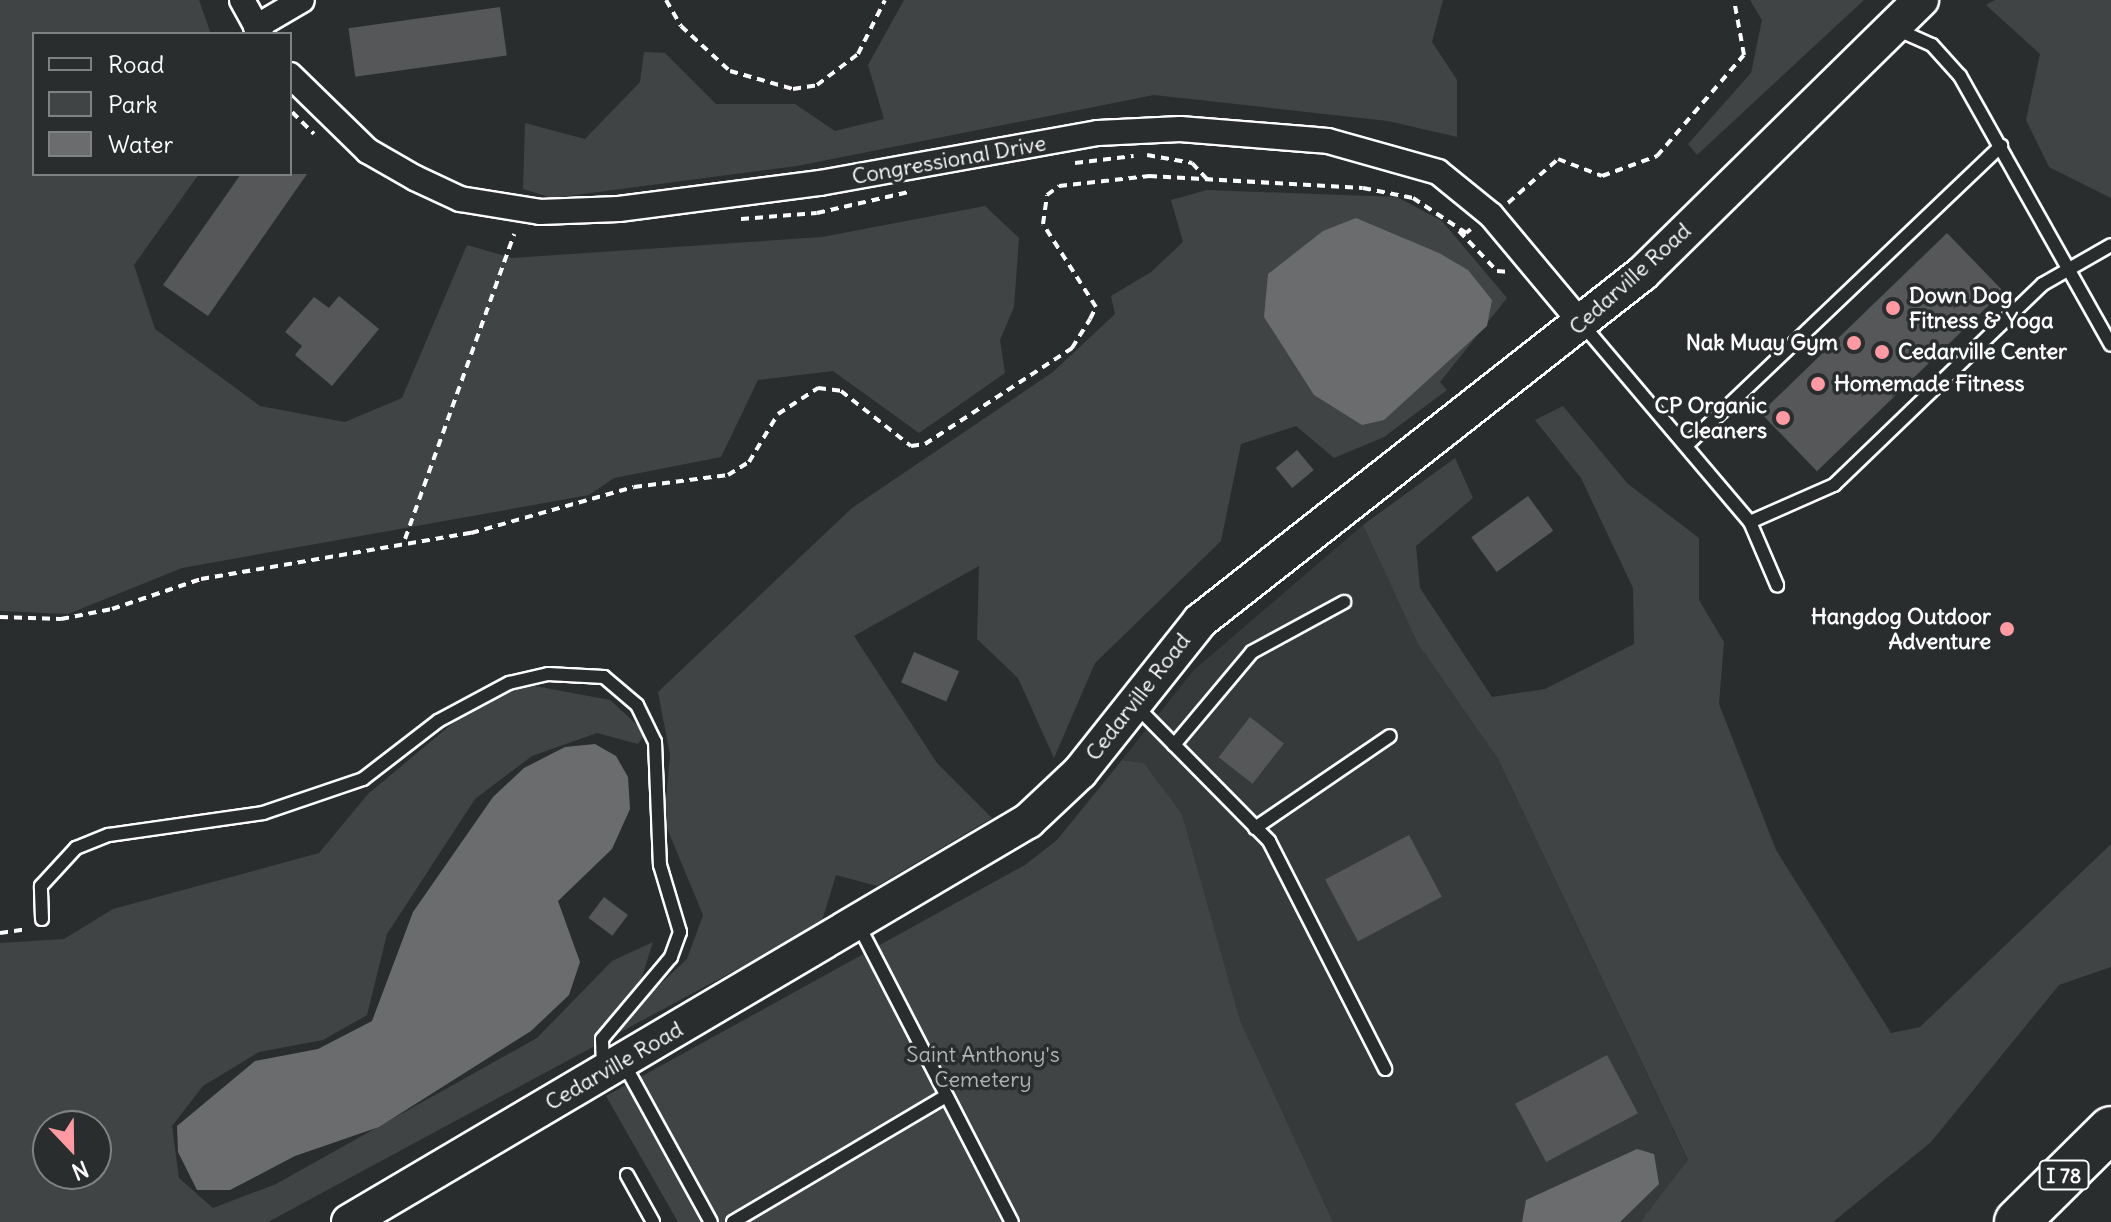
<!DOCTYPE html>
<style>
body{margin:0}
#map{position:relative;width:2111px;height:1222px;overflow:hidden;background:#2a2d2e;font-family:Delius,sans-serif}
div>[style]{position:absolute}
.built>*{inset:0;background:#373a3b}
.green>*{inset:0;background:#414445}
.water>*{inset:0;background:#6a6c6d}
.building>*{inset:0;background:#555758;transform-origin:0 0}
.path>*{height:4px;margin-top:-2px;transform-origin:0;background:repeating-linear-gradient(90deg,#fff 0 8px,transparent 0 14px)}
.roads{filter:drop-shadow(2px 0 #fff) drop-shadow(-2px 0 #fff) drop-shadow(0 2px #fff) drop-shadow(0 -2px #fff)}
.lane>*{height:12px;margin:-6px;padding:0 6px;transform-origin:6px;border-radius:6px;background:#2a2d2e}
.street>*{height:24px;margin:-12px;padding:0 12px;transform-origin:12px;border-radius:12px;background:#2a2d2e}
.secondary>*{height:34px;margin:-17px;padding:0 17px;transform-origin:17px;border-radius:17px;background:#2a2d2e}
.highway>*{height:44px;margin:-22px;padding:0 22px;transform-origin:22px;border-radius:22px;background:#2a2d2e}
.dots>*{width:22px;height:22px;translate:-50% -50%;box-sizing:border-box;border:4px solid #2a2d2e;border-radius:50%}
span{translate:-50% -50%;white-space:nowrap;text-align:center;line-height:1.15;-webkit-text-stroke:7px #2a2d2e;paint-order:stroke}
.shield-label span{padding:2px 6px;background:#2a2d2e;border:2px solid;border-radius:6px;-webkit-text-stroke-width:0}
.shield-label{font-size:20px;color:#fff;font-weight:700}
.street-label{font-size:22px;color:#fff}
.poi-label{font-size:22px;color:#fff;font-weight:700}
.left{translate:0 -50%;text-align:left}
.right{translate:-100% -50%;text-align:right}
.park-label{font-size:22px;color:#b3b4b5}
.legend{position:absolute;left:32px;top:32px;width:260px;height:144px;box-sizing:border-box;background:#2a2d2e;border:2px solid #7f8182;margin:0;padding:10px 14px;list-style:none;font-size:24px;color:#fff}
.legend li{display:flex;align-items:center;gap:16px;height:40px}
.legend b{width:40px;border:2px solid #7f8182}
.north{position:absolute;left:32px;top:1110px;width:80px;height:80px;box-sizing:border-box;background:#2a2d2e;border:2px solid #7f8182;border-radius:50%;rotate:158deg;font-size:22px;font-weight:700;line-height:32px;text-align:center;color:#fff}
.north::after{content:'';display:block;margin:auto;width:28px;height:36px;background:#ff9aa2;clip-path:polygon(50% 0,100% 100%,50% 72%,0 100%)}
</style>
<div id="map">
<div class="built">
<i style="clip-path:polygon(1363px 525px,1418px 644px,1498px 759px,1688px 1161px,1640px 1222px,1333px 1222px,1240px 1020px,1182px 814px,1144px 763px,1122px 760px,1194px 670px)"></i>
</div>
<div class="green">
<i style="clip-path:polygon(0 0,199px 0,211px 34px,34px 34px,34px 174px,199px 174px,134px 265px,155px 329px,260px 406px,345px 422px,402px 398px,467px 245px,512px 258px,822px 237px,985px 206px,1019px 238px,1014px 307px,1000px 340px,1005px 373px,919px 433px,833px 371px,758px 380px,721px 457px,614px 478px,589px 495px,182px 568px,68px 614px,0 611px)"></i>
<i style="clip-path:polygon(904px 0,1443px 0,1432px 42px,1457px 80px,1457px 137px,1388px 121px,1154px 95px,797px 166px,552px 198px,523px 189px,525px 123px,585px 139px,640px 82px,644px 52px,665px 53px,716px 104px,795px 104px,835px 131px,884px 119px,868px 65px)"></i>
<i style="clip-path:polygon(1750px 0,1864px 0,1697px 155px,1688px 144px,1751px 73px,1762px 20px)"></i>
<i style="clip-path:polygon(1995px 0,2111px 0,2111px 198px,2049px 167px,2026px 120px,2040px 54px,1986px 5px)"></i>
<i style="clip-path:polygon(evenodd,1207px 190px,1397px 197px,1442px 221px,1507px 298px,1440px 382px,1447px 390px,1384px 437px,1334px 458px,1296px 426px,1241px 444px,1221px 541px,1095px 663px,1054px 758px,1018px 678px,977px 639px,979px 566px,854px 636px,937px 763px,992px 818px,877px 886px,836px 875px,821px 924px,268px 1222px,0 1222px,0 943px,64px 939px,113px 909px,319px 853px,368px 794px,453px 723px,524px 684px,610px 700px,646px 733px,638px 744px,597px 733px,532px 756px,475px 799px,387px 934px,367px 1015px,323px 1040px,259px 1052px,203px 1086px,172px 1126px,179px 1178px,213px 1208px,276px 1184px,537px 1038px,612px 961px,653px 942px,641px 980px,652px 992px,687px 959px,703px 915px,664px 821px,670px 755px,658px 692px,852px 508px,1053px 372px,1115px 314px,1111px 296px,1151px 272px,1183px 242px,1171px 200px,1207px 190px,48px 1126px,96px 1126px,96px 1174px,48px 1174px,48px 1126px)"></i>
<i style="clip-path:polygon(1563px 406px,1628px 484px,1699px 538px,1699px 600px,1724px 642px,1719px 704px,1776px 850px,1891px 1033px,1920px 1027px,2111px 844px,2111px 967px,2059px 985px,1931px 1142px,1833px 1222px,1640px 1222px,1688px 1160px,1498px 759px,1418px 644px,1363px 525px,1455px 458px,1473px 498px,1416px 546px,1420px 588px,1492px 697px,1545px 689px,1634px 644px,1633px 588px,1581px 478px,1535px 420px)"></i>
<i style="clip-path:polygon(1122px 760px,1144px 763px,1182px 814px,1240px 1020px,1333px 1222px,678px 1222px,606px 1096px,1025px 865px,1057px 840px)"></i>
</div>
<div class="water">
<i style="clip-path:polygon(1356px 218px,1439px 253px,1468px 270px,1492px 300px,1487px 326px,1384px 420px,1362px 425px,1314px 395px,1264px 317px,1268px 274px,1323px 231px)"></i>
<i style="clip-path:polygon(595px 744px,616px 756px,628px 777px,630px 809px,612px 849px,558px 901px,580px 962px,569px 995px,531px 1031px,379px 1127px,295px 1156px,230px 1190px,197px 1190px,178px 1152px,177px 1126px,255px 1061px,318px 1049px,372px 1021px,413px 912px,493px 797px,524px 768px,565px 747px)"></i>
<i style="clip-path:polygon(1637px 1149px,1654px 1154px,1659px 1184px,1620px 1222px,1522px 1222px,1526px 1200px)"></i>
</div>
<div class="building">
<i style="left:500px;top:7px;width:49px;height:153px;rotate:82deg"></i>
<i style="clip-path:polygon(241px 174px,307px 174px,208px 316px,163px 285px)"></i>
<i style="left:1947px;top:233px;width:81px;height:259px;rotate:46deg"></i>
<i style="clip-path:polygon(339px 296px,379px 329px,332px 386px,295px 355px,302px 346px,285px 332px,314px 297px,329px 308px)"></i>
<i style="left:1297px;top:450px;width:26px;height:28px;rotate:50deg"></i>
<i style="left:1528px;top:496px;width:43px;height:70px;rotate:54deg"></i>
<i style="left:914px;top:652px;width:49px;height:33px;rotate:23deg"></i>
<i style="left:1250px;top:717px;width:43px;height:51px;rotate:38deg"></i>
<i style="left:1409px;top:835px;width:70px;height:95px;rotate:62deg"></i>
<i style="left:604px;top:897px;width:30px;height:26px;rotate:37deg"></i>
<i style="left:1607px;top:1055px;width:66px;height:104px;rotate:62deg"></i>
</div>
<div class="path">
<i style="left:666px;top:0;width:30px;rotate:60deg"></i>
<i style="left:681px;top:26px;width:67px;rotate:42.6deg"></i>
<i style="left:730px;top:71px;width:66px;rotate:15.9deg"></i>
<i style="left:793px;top:89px;width:24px;rotate:-9deg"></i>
<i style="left:817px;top:85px;width:51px;rotate:-37.1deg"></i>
<i style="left:858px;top:54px;width:60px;rotate:-63.4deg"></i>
<i style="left:292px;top:112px;width:31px;rotate:45deg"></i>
<i style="left:1147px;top:155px;width:46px;rotate:10.1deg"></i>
<i style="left:1192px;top:163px;width:23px;rotate:47deg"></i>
<i style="left:1075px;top:163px;width:59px;rotate:-6.8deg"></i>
<i style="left:1508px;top:203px;width:67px;rotate:-41.3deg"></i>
<i style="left:1558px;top:159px;width:47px;rotate:21.1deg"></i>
<i style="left:1602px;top:176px;width:59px;rotate:-20deg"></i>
<i style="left:1657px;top:156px;width:133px;rotate:-49.3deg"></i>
<i style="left:1744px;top:55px;width:56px;rotate:-100.3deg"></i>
<i style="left:741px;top:219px;width:76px;rotate:-4.5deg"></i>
<i style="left:817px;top:213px;width:94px;rotate:-12.9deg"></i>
<i style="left:1459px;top:231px;width:55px;rotate:46.5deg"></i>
<i style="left:1497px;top:271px;width:12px;rotate:5deg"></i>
<i style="left:405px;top:539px;width:324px;rotate:-70.3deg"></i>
<i style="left:0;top:617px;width:61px;rotate:1.9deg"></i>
<i style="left:61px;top:619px;width:52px;rotate:-11.1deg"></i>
<i style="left:112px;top:609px;width:94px;rotate:-18.6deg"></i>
<i style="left:201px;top:579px;width:274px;rotate:-9.7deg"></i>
<i style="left:471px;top:533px;width:169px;rotate:-15.8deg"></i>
<i style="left:634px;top:487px;width:95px;rotate:-7.3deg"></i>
<i style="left:728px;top:475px;width:25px;rotate:-32deg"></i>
<i style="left:749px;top:462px;width:56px;rotate:-58.9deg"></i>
<i style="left:778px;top:414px;width:48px;rotate:-33deg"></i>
<i style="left:818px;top:388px;width:23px;rotate:7deg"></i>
<i style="left:841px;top:391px;width:89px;rotate:38.2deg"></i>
<i style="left:911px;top:446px;width:14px;rotate:-8deg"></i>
<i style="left:925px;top:444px;width:176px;rotate:-33.1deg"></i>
<i style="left:1072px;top:348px;width:34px;rotate:-58deg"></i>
<i style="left:1090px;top:319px;width:13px;rotate:-63deg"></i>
<i style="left:1096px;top:307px;width:98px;rotate:-122.6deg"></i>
<i style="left:1043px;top:224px;width:29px;rotate:-82deg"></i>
<i style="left:1047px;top:195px;width:15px;rotate:-37deg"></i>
<i style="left:1059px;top:186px;width:91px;rotate:-6.3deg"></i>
<i style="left:1149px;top:176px;width:214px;rotate:3.2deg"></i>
<i style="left:1363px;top:188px;width:51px;rotate:11.3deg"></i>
<i style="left:1413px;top:198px;width:64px;rotate:33.4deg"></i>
<i style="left:1466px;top:233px;width:6px;rotate:-39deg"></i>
<i style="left:0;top:933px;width:28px;rotate:-8deg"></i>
</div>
<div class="roads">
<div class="lane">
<i style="left:1896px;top:29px;width:39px;rotate:24deg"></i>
<i style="left:1932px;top:45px;width:42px;rotate:47.9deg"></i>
<i style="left:1960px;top:76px;width:308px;rotate:60.7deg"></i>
<i style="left:1582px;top:324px;width:260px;rotate:49.7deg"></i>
<i style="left:1750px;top:522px;width:92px;rotate:-23.8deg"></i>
<i style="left:1834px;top:485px;width:290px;rotate:-43.9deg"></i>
<i style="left:2043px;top:284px;width:78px;rotate:-29.8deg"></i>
<i style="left:1687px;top:445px;width:434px;rotate:-43.6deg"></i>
<i style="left:1750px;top:522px;width:69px;rotate:66.8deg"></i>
<i style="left:1135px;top:705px;width:191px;rotate:45.4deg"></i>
<i style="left:1269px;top:841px;width:256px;rotate:63deg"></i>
<i style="left:1174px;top:745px;width:121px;rotate:-50deg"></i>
<i style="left:1252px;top:652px;width:105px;rotate:-28.5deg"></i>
<i style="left:1255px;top:828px;width:163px;rotate:-34.3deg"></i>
<i style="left:42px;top:919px;width:33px;rotate:-92deg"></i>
<i style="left:41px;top:886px;width:52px;rotate:-47.4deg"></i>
<i style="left:76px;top:848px;width:35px;rotate:-22deg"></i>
<i style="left:109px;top:835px;width:156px;rotate:-8.1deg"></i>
<i style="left:263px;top:813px;width:106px;rotate:-18.8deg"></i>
<i style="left:363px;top:779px;width:95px;rotate:-37.7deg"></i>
<i style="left:438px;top:721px;width:81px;rotate:-28.2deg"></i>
<i style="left:509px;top:683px;width:40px;rotate:-13deg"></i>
<i style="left:548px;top:674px;width:56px;rotate:3.1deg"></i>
<i style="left:604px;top:677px;width:43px;rotate:40.3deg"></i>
<i style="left:637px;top:705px;width:41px;rotate:64.1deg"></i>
<i style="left:655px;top:742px;width:123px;rotate:87.7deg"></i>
<i style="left:660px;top:865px;width:70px;rotate:73.4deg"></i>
<i style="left:680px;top:932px;width:27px;rotate:110deg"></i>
<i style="left:671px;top:957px;width:107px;rotate:130.1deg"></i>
<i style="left:602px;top:1039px;width:30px;rotate:88deg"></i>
<i style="left:858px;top:924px;width:335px;rotate:62.7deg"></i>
<i style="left:624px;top:1064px;width:180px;rotate:61.2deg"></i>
<i style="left:627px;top:1175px;width:54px;rotate:61deg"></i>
<i style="left:733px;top:1222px;width:247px;rotate:-30.6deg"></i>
</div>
<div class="street">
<i style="left:242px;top:0;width:39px;rotate:61deg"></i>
<i style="left:256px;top:27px;width:53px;rotate:-30.4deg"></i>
<i style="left:290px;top:75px;width:109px;rotate:44.3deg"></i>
<i style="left:368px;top:151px;width:54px;rotate:29.9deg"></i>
<i style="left:415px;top:178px;width:50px;rotate:25deg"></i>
<i style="left:460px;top:199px;width:81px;rotate:9.2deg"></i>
<i style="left:540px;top:212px;width:79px;rotate:-2.2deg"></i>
<i style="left:619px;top:209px;width:203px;rotate:-7.4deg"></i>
<i style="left:820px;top:183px;width:282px;rotate:-10.2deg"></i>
<i style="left:1098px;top:133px;width:82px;rotate:-2.8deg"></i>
<i style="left:1180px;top:129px;width:148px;rotate:4.6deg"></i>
<i style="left:1328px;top:141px;width:114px;rotate:15.7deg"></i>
<i style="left:1438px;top:172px;width:68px;rotate:39.1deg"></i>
<i style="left:1491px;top:215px;width:142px;rotate:50.1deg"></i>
</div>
<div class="secondary">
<i style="left:349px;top:1222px;width:789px;rotate:-30.57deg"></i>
<i style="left:1028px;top:821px;width:71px;rotate:-43.3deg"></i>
<i style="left:1080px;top:772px;width:193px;rotate:-51.5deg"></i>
<i style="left:1200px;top:621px;width:563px;rotate:-38.15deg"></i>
<i style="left:1643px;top:273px;width:390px;rotate:-44.5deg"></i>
</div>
<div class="highway">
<i style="left:2017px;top:1222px;width:132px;rotate:-44.7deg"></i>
</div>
</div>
<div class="dots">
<i style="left:1893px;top:308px;background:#ff9aa2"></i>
<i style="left:1854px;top:343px;background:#ff9aa2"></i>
<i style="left:1882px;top:352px;background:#ff9aa2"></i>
<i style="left:1818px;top:384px;background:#ff9aa2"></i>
<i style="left:1783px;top:418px;background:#ff9aa2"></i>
<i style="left:2007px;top:629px;background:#ff9aa2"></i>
</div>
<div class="shield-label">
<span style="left:2064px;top:1175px">I 78</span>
</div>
<div class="street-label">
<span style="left:949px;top:160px;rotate:-10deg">Congressional Drive</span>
<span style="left:1630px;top:279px;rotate:-42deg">Cedarville Road</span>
<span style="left:1138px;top:697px;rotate:-52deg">Cedarville Road</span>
<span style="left:614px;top:1066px;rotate:-30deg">Cedarville Road</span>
</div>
<div class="poi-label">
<span class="left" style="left:1909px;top:308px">Down Dog<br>Fitness &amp; Yoga</span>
<span class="right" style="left:1838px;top:343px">Nak Muay Gym</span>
<span class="left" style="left:1898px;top:352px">Cedarville Center</span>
<span class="left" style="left:1834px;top:384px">Homemade Fitness</span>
<span class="right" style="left:1767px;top:418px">CP Organic<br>Cleaners</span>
<span class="right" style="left:1991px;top:629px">Hangdog Outdoor<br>Adventure</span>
</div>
<div class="park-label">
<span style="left:983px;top:1067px">Saint Anthony's<br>Cemetery</span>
</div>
<ul class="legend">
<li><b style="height:10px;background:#2a2d2e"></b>Road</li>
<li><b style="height:22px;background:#414445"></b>Park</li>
<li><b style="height:22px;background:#6a6c6d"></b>Water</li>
</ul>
<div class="north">N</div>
</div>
